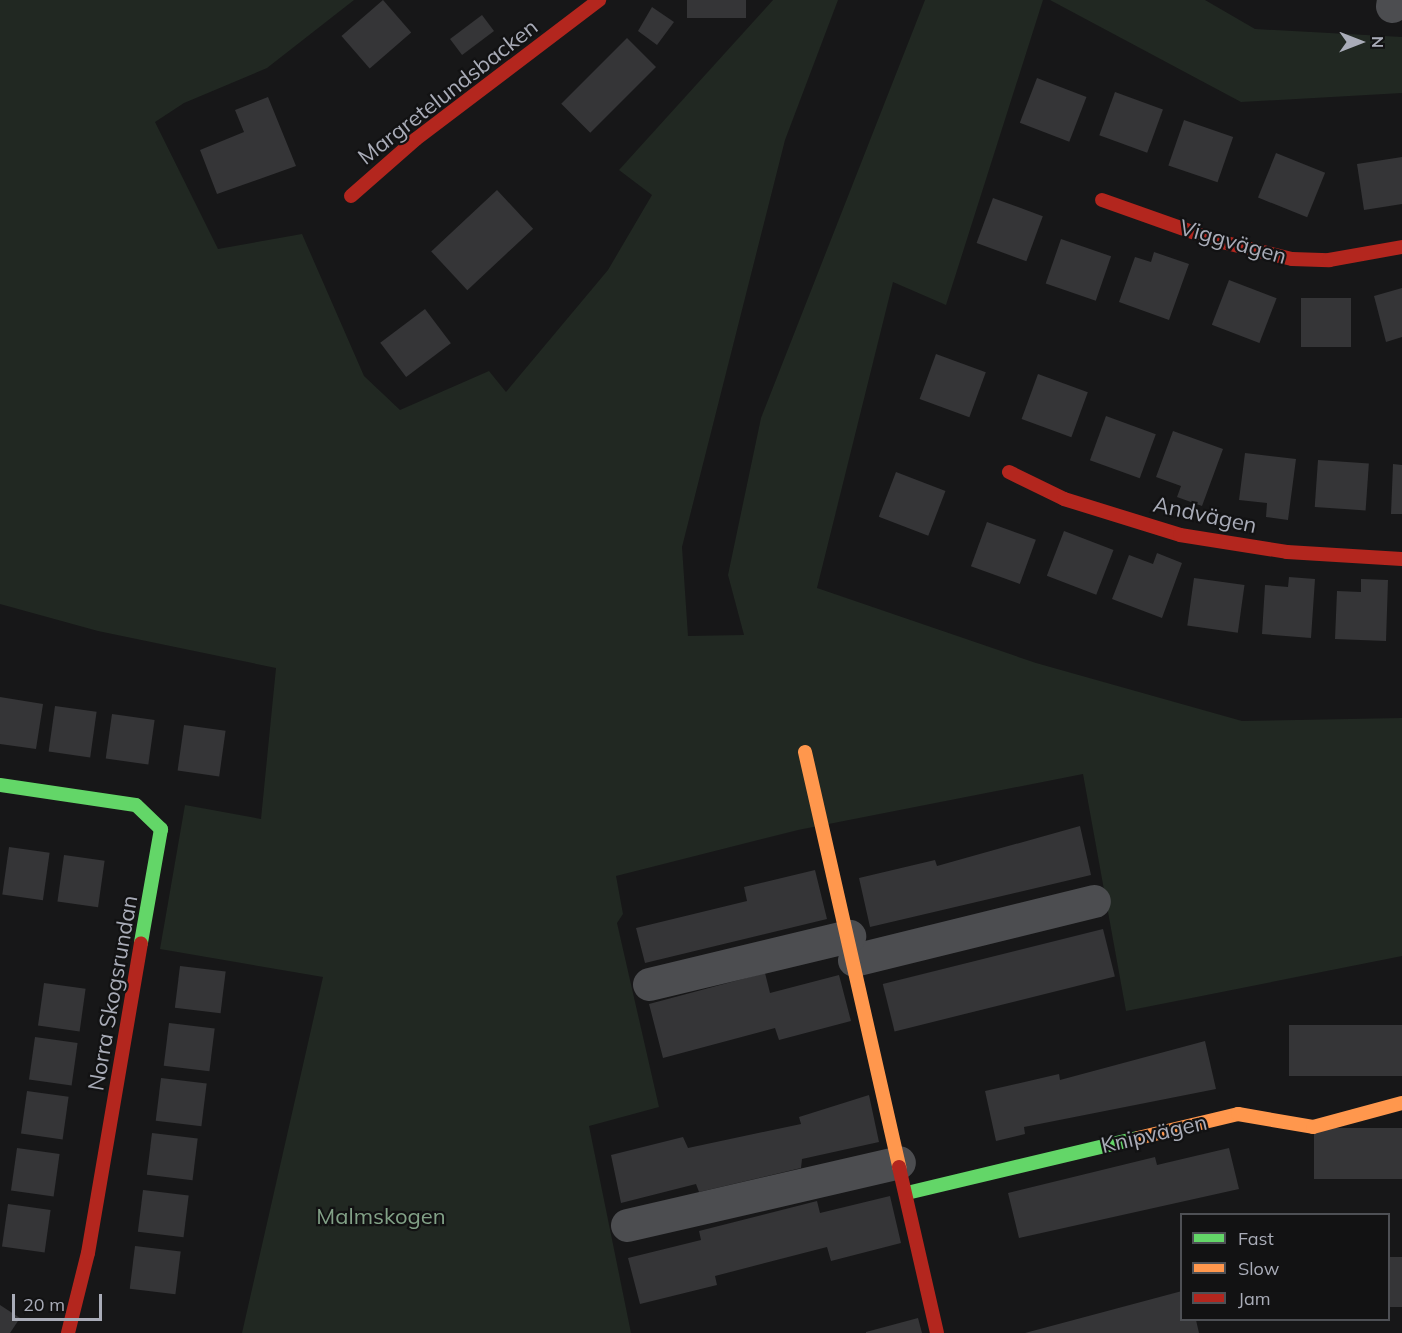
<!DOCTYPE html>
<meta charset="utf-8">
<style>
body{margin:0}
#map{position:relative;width:1402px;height:1333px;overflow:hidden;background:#171718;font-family:Mulish,sans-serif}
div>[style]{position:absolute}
.green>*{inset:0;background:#212822}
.building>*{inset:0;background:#353537;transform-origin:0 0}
.street>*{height:33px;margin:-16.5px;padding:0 16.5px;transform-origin:16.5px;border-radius:16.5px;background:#4c4d50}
.fast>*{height:14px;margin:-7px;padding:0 7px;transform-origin:7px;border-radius:7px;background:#63d668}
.slow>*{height:14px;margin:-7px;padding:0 7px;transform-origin:7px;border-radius:7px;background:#ff974d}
.jam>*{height:14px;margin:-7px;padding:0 7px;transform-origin:7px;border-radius:7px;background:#b3261e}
span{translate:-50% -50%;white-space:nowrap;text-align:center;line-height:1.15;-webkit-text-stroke:4.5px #121213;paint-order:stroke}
.street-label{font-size:22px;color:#a9acb8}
.park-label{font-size:22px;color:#82a187}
.legend{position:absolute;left:1180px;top:1213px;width:210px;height:108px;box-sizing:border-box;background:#121213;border:2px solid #4e5055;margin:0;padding:8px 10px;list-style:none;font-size:18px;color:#a9acb8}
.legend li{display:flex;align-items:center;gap:12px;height:30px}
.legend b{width:30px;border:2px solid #4e5055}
.north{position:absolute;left:1330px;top:12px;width:60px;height:60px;-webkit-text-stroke:4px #121213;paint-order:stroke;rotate:90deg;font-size:16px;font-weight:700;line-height:24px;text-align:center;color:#a9acb8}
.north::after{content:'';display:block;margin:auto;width:21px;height:27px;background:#a9acb8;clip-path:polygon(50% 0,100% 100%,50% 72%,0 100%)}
.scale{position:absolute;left:12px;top:1294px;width:90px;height:27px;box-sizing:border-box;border:3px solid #a9acb8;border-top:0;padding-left:8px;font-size:18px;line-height:21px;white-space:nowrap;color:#a9acb8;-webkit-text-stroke:4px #121213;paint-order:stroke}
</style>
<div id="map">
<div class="green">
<i style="clip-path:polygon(0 0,354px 0,267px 68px,184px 103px,155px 122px,218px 249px,302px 234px,364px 376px,400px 410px,489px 371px,506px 392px,608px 270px,652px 195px,619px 170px,773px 0,838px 0,785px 140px,682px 547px,688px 636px,744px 635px,728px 575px,761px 418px,925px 0,1043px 0,946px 305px,893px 282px,817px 588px,1036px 663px,1242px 721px,1402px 718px,1402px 956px,1126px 1011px,1083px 774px,798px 830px,616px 876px,623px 914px,617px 923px,659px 1107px,589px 1126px,631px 1333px,242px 1333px,323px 977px,160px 949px,185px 805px,261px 819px,276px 668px,98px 631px,0 604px)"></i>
<i style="clip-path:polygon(1050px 0,1205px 0,1255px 29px,1402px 37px,1402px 93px,1241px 102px)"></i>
</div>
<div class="building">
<i style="left:383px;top:0;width:43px;height:55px;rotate:49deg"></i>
<i style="left:687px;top:0;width:59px;height:18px"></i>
<i style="clip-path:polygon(652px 7px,674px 22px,657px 45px,638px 31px)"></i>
<i style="left:482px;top:15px;width:20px;height:40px;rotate:53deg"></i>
<i style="left:627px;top:38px;width:41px;height:93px;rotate:45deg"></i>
<i style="left:1037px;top:78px;width:53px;height:48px;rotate:21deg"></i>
<i style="left:1115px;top:92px;width:51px;height:46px;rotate:20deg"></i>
<i style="clip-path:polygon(268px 97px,296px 166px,217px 194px,200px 150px,244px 132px,235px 110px)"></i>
<i style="left:1184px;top:120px;width:52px;height:48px;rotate:19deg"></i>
<i style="left:1276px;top:153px;width:53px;height:48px;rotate:22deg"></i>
<i style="clip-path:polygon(1402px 157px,1402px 204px,1364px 210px,1357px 164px)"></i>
<i style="left:497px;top:190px;width:53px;height:90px;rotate:47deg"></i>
<i style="left:993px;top:198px;width:53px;height:48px;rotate:20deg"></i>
<i style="left:1061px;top:239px;width:53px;height:47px;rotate:19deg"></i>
<i style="clip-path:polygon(1154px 252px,1189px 264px,1169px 320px,1119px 302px,1135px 257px,1151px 262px)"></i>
<i style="left:1229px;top:280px;width:51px;height:48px;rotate:21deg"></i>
<i style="clip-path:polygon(1402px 288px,1402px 337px,1386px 342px,1374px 296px)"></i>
<i style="left:1301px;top:298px;width:50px;height:49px"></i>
<i style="left:425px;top:309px;width:43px;height:56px;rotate:53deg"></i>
<i style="left:936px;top:354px;width:53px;height:48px;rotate:20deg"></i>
<i style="left:1038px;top:374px;width:53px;height:48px;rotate:20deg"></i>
<i style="left:1106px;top:416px;width:53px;height:47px;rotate:20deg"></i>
<i style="clip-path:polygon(1173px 431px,1223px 449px,1202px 506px,1177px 497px,1181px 486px,1156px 477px)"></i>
<i style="clip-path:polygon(1245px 453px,1296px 459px,1288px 520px,1266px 517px,1267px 503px,1239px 500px)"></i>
<i style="left:1318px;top:460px;width:51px;height:47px;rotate:4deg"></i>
<i style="clip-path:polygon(1393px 464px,1402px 465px,1402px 514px,1391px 514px)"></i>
<i style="left:896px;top:472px;width:53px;height:48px;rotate:21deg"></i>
<i style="left:987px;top:522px;width:52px;height:47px;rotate:20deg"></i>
<i style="left:1064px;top:531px;width:53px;height:48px;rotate:21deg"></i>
<i style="clip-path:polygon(1157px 553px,1182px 563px,1162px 618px,1112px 599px,1129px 555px,1153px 564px)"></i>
<i style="clip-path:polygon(1289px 577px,1315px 579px,1311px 638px,1262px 634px,1265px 585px,1288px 587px)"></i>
<i style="left:1194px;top:578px;width:51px;height:48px;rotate:8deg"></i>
<i style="clip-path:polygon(1361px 579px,1388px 580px,1386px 641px,1335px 639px,1337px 591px,1361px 592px)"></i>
<i style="clip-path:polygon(0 697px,43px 704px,36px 749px,0 744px)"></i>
<i style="left:55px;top:706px;width:42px;height:46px;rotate:8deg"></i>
<i style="left:112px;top:714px;width:43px;height:45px;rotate:8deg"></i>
<i style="left:184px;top:725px;width:42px;height:46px;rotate:8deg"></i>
<i style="clip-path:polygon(1080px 826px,1091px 875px,870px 927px,859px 878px,935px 860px,937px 866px)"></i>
<i style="left:9px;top:847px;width:41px;height:48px;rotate:8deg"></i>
<i style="left:64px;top:855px;width:41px;height:47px;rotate:8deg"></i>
<i style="clip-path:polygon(815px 870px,827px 919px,645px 963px,636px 928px,747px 901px,744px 887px)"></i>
<i style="left:1103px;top:929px;width:49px;height:227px;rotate:76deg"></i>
<i style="left:180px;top:966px;width:46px;height:42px;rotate:7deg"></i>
<i style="clip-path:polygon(765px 973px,770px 993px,839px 975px,851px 1021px,779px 1040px,775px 1028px,663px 1058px,649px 1004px)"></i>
<i style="left:44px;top:983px;width:42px;height:43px;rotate:8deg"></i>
<i style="left:169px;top:1023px;width:46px;height:43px;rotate:7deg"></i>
<i style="left:1402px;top:1025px;width:51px;height:113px;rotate:90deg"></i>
<i style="left:35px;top:1037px;width:43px;height:43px;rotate:8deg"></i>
<i style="clip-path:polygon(1205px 1041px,1216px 1089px,1024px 1127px,1025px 1134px,996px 1141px,985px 1091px,1059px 1074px,1060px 1080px)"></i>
<i style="left:161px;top:1078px;width:46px;height:43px;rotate:7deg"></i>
<i style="left:27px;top:1091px;width:42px;height:43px;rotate:8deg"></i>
<i style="clip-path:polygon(869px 1095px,879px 1142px,802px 1159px,801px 1168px,699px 1192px,696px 1184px,621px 1203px,611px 1155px,683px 1137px,688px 1148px,801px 1124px,799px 1117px)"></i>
<i style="left:1402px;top:1128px;width:51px;height:88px;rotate:90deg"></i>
<i style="left:152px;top:1133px;width:46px;height:42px;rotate:7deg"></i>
<i style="left:17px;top:1148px;width:43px;height:43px;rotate:8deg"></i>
<i style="clip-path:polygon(1229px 1148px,1239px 1189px,1019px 1238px,1008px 1193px,1155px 1157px,1157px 1165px)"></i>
<i style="left:143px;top:1190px;width:46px;height:42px;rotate:7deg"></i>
<i style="clip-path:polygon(890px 1196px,901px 1243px,831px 1261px,827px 1247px,715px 1276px,717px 1285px,640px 1304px,628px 1258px,701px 1240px,699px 1231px,817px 1201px,820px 1213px)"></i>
<i style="left:8px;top:1204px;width:43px;height:43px;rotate:8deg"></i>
<i style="left:135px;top:1246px;width:46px;height:43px;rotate:7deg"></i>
<i style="left:1402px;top:1257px;width:50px;height:15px;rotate:90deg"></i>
<i style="clip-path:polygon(1182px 1291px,1182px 1320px,1196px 1320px,1199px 1333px,1025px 1333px)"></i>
<i style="clip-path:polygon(0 1305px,20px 1318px,10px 1333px,0 1333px)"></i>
<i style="clip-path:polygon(918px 1318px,922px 1333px,866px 1333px,866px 1332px)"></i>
</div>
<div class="street">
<i style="left:1392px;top:6px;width:6px;rotate:-81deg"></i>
<i style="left:854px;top:960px;width:247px;rotate:-13.8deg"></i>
<i style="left:649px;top:984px;width:206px;rotate:-13.5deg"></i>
<i style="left:627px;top:1225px;width:279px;rotate:-13deg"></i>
</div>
<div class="fast">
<i style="left:0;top:785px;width:137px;rotate:8.4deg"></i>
<i style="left:136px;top:805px;width:35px;rotate:44deg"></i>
<i style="left:161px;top:829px;width:116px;rotate:100deg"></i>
<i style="left:907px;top:1193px;width:237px;rotate:-13.4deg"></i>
</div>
<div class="slow">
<i style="left:805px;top:752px;width:426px;rotate:77.2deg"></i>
<i style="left:1138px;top:1138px;width:103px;rotate:-13.5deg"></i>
<i style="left:1238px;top:1114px;width:76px;rotate:9.8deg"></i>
<i style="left:1313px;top:1127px;width:92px;rotate:-15.1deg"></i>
</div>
<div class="jam">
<i style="left:351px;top:196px;width:86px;rotate:-41.2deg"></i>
<i style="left:416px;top:139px;width:230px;rotate:-37.2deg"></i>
<i style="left:1102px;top:200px;width:123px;rotate:19.5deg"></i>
<i style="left:1218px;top:241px;width:76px;rotate:13.7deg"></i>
<i style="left:1292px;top:259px;width:37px;rotate:2deg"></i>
<i style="left:1329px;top:260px;width:74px;rotate:-10.1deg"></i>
<i style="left:1009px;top:472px;width:61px;rotate:26.1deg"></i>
<i style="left:1064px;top:499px;width:121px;rotate:17.2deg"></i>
<i style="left:1180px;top:535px;width:108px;rotate:9deg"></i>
<i style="left:1287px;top:552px;width:115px;rotate:3.5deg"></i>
<i style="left:899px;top:1167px;width:170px;rotate:77.1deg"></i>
<i style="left:68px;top:1333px;width:82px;rotate:-76deg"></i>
<i style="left:88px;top:1253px;width:314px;rotate:-80.3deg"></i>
</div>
<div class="street-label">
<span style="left:448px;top:92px;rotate:-38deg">Margretelundsbacken</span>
<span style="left:1233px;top:242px;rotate:16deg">Viggvägen</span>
<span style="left:1205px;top:515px;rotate:12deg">Andvägen</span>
<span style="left:113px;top:993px;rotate:-80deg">Norra Skogsrundan</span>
<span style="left:1154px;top:1134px;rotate:-13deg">Knipvägen</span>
</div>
<div class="park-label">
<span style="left:381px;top:1217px">Malmskogen</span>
</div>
<ul class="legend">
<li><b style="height:8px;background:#63d668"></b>Fast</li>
<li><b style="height:8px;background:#ff974d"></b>Slow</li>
<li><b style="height:8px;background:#b3261e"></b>Jam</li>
</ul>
<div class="north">N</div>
<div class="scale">20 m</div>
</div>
